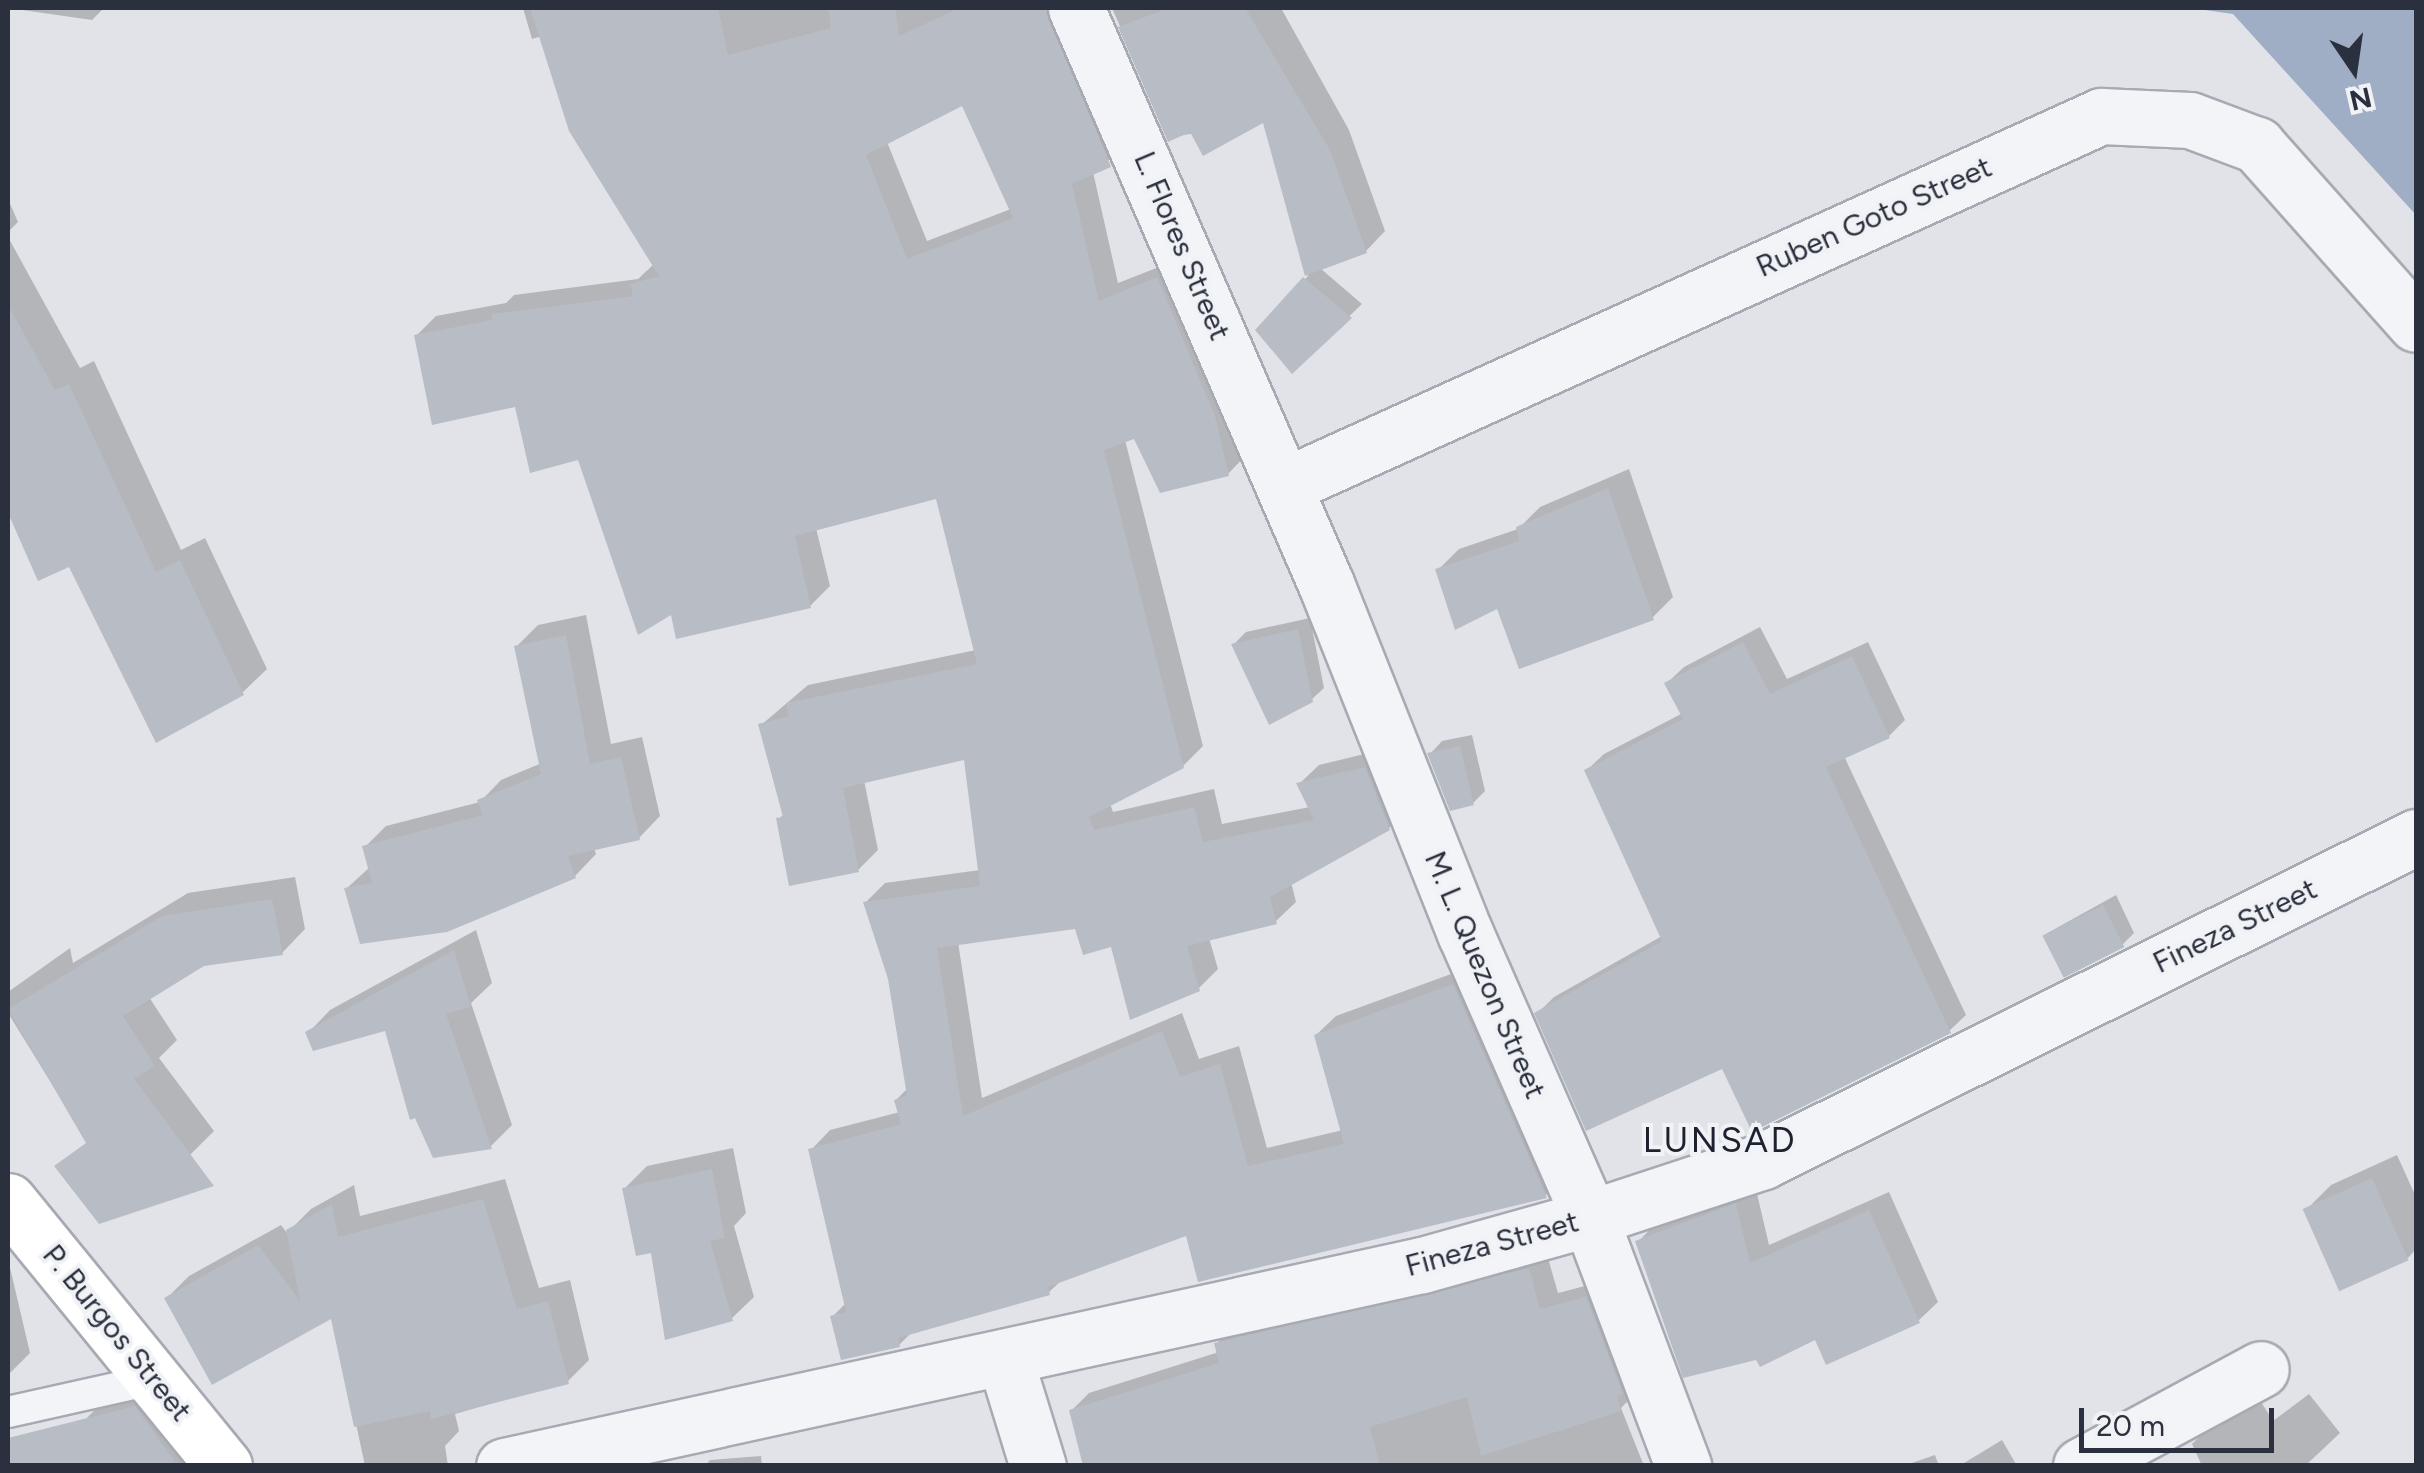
<!DOCTYPE html>
<style>
body{margin:0}
#map{position:relative;width:2424px;height:1473px;overflow:hidden;background:#e1e3e8;font-family:Figtree,sans-serif}
div>[style]{position:absolute}
.water>*{inset:0;background:#9fadc5}
.shadow>*{inset:0;background:#0003}
.building>*{inset:0;background:#b8bcc4;transform-origin:0 0}
.roads{filter:drop-shadow(2px 0 #a7aab2) drop-shadow(-2px 0 #a7aab2) drop-shadow(0 2px #a7aab2) drop-shadow(0 -2px #a7aab2)}
.lane>*{height:30px;margin:-15px;padding:0 15px;transform-origin:15px;border-radius:15px;background:#f3f4f7}
.street>*{height:55px;margin:-27.5px;padding:0 27.5px;transform-origin:27.5px;border-radius:27.5px;background:#f3f4f7}
.secondary>*{height:55px;margin:-27.5px;padding:0 27.5px;transform-origin:27.5px;border-radius:27.5px;background:#fff}
span{translate:-50% -50%;white-space:nowrap;text-align:center;line-height:1.15;-webkit-text-stroke:8px #f0f2f6;paint-order:stroke}
.street-label{font-size:30px;color:#2b303e}
.quarter-label{font-size:35px;color:#1d212f;letter-spacing:2.5px}
.frame{position:absolute;inset:0;border:10px solid #2b303e;pointer-events:none}
.north{position:absolute;left:2304px;top:20px;width:100px;height:100px;-webkit-text-stroke:8px #f0f2f6;paint-order:stroke;rotate:167deg;font-size:28px;font-weight:700;line-height:40px;text-align:center;color:#2b303e}
.north::after{content:'';display:block;margin:auto;width:35px;height:45px;background:#2b303e;clip-path:polygon(50% 0,100% 100%,50% 72%,0 100%)}
.scale{position:absolute;left:2079px;top:1408px;width:195px;height:45px;box-sizing:border-box;border:5px solid #2b303e;border-top:0;padding-left:12px;font-size:30px;line-height:35px;white-space:nowrap;color:#2b303e;-webkit-text-stroke:8px #f0f2f6;paint-order:stroke}
</style>
<div id="map">
<div class="water">
<i style="clip-path:polygon(2191px 8px,2416px 8px,2416px 215px,2233px 14px)"></i>
</div>
<div class="shadow">
<i style="clip-path:polygon(8px 8px,104px 8px,92px 20px)"></i>
<i style="clip-path:polygon(evenodd,523px 8px,1069px 8px,1129px 145px,1093px 172px,1118px 283px,1177px 260px,1247px 454px,1228px 474px,1135px 436px,1125px 440px,1203px 746px,1183px 766px,1110px 803px,1113px 812px,1214px 789px,1222px 824px,1310px 807px,1299px 784px,1319px 765px,1385px 749px,1408px 808px,1389px 828px,1291px 882px,1296px 902px,1276px 921px,1209px 938px,1218px 969px,1198px 989px,1077px 926px,958px 942px,982px 1098px,1182px 1013px,1199px 1059px,1239px 1046px,1267px 1148px,1343px 1130px,1316px 1035px,1336px 1016px,1473px 966px,1565px 1176px,1546px 1195px,1188px 1233px,1062px 1280px,1048px 1293px,913px 1331px,899px 1345px,832px 1317px,846px 1303px,811px 1150px,830px 1130px,900px 1112px,896px 1100px,908px 1088px,891px 978px,866px 902px,885px 883px,980px 870px,966px 757px,864px 780px,878px 850px,858px 870px,779px 819px,785px 813px,761px 725px,808px 685px,976px 650px,938px 496px,816px 528px,830px 586px,810px 606px,673px 611px,580px 457px,517px 404px,416px 336px,436px 316px,506px 303px,514px 295px,638px 279px,654px 264px,542px 36px,532px 39px,523px 8px,963px 103px,1011px 209px,927px 241px,887px 142px,963px 103px)"></i>
<i style="clip-path:polygon(1112px 8px,1281px 8px,1349px 130px,1385px 231px,1366px 251px,1320px 268px,1362px 304px,1292px 371px,1259px 330px,1308px 276px,1264px 119px,1169px 138px)"></i>
<i style="clip-path:polygon(8px 199px,18px 222px,8px 232px)"></i>
<i style="clip-path:polygon(8px 237px,80px 368px,94px 361px,181px 550px,205px 538px,267px 669px,242px 693px,71px 563px,40px 578px,8px 508px)"></i>
<i style="clip-path:polygon(1629px 469px,1673px 597px,1653px 617px,1498px 605px,1438px 570px,1459px 549px,1518px 529px,1540px 507px)"></i>
<i style="clip-path:polygon(586px 615px,611px 744px,642px 737px,660px 816px,639px 838px,594px 848px,596px 854px,575px 876px,347px 888px,370px 867px,365px 847px,386px 826px,480px 802px,501px 780px,542px 763px,517px 646px,538px 625px)"></i>
<i style="clip-path:polygon(1310px 618px,1324px 688px,1311px 700px,1234px 644px,1246px 632px)"></i>
<i style="clip-path:polygon(1760px 627px,1787px 679px,1868px 642px,1905px 720px,1889px 736px,1844px 756px,1966px 1015px,1949px 1031px,1723px 1066px,1537px 1014px,1554px 997px,1662px 936px,1587px 770px,1604px 754px,1683px 713px,1667px 683px,1684px 667px)"></i>
<i style="clip-path:polygon(1472px 735px,1485px 791px,1473px 803px,1430px 754px,1442px 741px)"></i>
<i style="clip-path:polygon(295px 877px,305px 929px,282px 953px,204px 963px,149px 997px,177px 1040px,159px 1058px,214px 1131px,191px 1154px,105px 1170px,8px 1013px,8px 992px,70px 948px,73px 963px,188px 893px)"></i>
<i style="clip-path:polygon(2116px 895px,2134px 933px,2122px 945px,2044px 935px)"></i>
<i style="clip-path:polygon(476px 930px,492px 983px,471px 1003px,512px 1125px,490px 1147px,387px 1028px,308px 1033px,330px 1010px)"></i>
<i style="clip-path:polygon(733px 1148px,746px 1213px,734px 1226px,754px 1297px,731px 1319px,653px 1250px,625px 1188px,647px 1166px)"></i>
<i style="clip-path:polygon(2397px 1155px,2416px 1197px,2416px 1249px,2408px 1258px,2306px 1210px,2331px 1185px)"></i>
<i style="clip-path:polygon(505px 1179px,539px 1288px,570px 1280px,589px 1360px,567px 1382px,455px 1414px,459px 1431px,445px 1446px,448px 1466px,365px 1466px,333px 1315px,167px 1298px,189px 1276px,281px 1225px,287px 1233px,311px 1209px,354px 1185px,360px 1216px)"></i>
<i style="clip-path:polygon(1755px 1185px,1769px 1245px,1889px 1192px,1938px 1302px,1918px 1321px,1816px 1336px,1638px 1242px,1657px 1222px)"></i>
<i style="clip-path:polygon(1546px 1251px,1558px 1293px,1604px 1281px,1638px 1391px,1621px 1408px,1644px 1466px,1086px 1466px,1071px 1411px,1089px 1393px,1219px 1352px,1217px 1343px,1234px 1326px)"></i>
<i style="clip-path:polygon(8px 1259px,30px 1353px,8px 1375px)"></i>
<i style="clip-path:polygon(161px 1382px,223px 1466px,112px 1466px,85px 1420px,109px 1395px)"></i>
<i style="clip-path:polygon(2309px 1394px,2340px 1433px,2305px 1466px,2202px 1466px,2192px 1444px,2216px 1420px,2258px 1397px,2273px 1421px)"></i>
<i style="clip-path:polygon(2002px 1440px,2017px 1466px,1959px 1466px)"></i>
<i style="clip-path:polygon(1935px 1455px,1939px 1466px,1903px 1466px)"></i>
<i style="clip-path:polygon(761px 1456px,762px 1466px,705px 1466px,710px 1460px)"></i>
</div>
<div class="building">
<i style="clip-path:polygon(evenodd,530px 8px,718px 8px,728px 55px,831px 28px,828px 8px,895px 8px,899px 36px,959px 8px,1045px 8px,1111px 167px,1072px 184px,1099px 301px,1157px 277px,1215px 416px,1229px 476px,1160px 493px,1134px 439px,1104px 450px,1184px 768px,1089px 817px,1094px 830px,1194px 807px,1203px 842px,1314px 820px,1296px 783px,1365px 767px,1390px 830px,1270px 897px,1277px 924px,1187px 946px,1200px 991px,1130px 1020px,1111px 947px,1083px 955px,1075px 929px,937px 948px,963px 1116px,1162px 1031px,1180px 1077px,1220px 1064px,1248px 1166px,1344px 1144px,1314px 1035px,1453px 984px,1547px 1198px,1198px 1282px,1186px 1236px,1048px 1287px,1050px 1295px,898px 1338px,900px 1347px,841px 1360px,830px 1316px,846px 1312px,808px 1149px,901px 1124px,894px 1100px,907px 1096px,888px 979px,863px 902px,980px 886px,964px 760px,843px 788px,859px 872px,789px 886px,776px 818px,783px 817px,758px 724px,789px 716px,786px 703px,977px 664px,936px 499px,795px 536px,811px 608px,676px 639px,671px 615px,638px 635px,578px 460px,530px 473px,515px 407px,432px 425px,414px 335px,492px 320px,492px 314px,633px 296px,630px 284px,659px 276px,569px 131px,530px 8px,962px 106px,1013px 218px,907px 259px,866px 155px,962px 106px)"></i>
<i style="clip-path:polygon(1169px 8px,1245px 8px,1330px 150px,1367px 253px,1305px 276px,1263px 123px,1203px 156px,1190px 132px,1168px 142px,1118px 27px)"></i>
<i style="clip-path:polygon(1303px 277px,1352px 318px,1292px 374px,1255px 330px)"></i>
<i style="clip-path:polygon(8px 305px,55px 390px,69px 384px,156px 572px,180px 560px,244px 695px,156px 743px,69px 567px,38px 581px,8px 513px)"></i>
<i style="clip-path:polygon(1608px 488px,1654px 620px,1519px 669px,1497px 609px,1455px 630px,1435px 569px,1519px 541px,1516px 527px)"></i>
<i style="clip-path:polygon(1298px 629px,1313px 702px,1269px 725px,1231px 644px)"></i>
<i style="clip-path:polygon(566px 635px,590px 764px,621px 757px,640px 840px,568px 856px,576px 878px,447px 932px,360px 944px,344px 888px,372px 883px,362px 846px,483px 815px,477px 800px,541px 774px,514px 646px)"></i>
<i style="clip-path:polygon(1743px 642px,1770px 694px,1852px 656px,1890px 738px,1826px 767px,1951px 1033px,1752px 1132px,1722px 1069px,1586px 1131px,1534px 1013px,1662px 941px,1584px 770px,1683px 719px,1664px 683px)"></i>
<i style="clip-path:polygon(1460px 746px,1474px 805px,1450px 811px,1427px 753px)"></i>
<i style="clip-path:polygon(272px 899px,283px 955px,204px 966px,123px 1016px,155px 1066px,134px 1079px,214px 1186px,99px 1224px,54px 1166px,86px 1143px,8px 1009px,162px 916px)"></i>
<i style="left:2103px;top:905px;width:47px;height:68px;rotate:63deg"></i>
<i style="clip-path:polygon(454px 950px,471px 1007px,446px 1014px,492px 1149px,433px 1158px,415px 1118px,410px 1120px,385px 1031px,313px 1051px,305px 1032px)"></i>
<i style="clip-path:polygon(712px 1169px,725px 1238px,710px 1241px,733px 1321px,665px 1340px,651px 1253px,636px 1256px,622px 1188px)"></i>
<i style="left:2372px;top:1178px;width:90px;height:76px;rotate:66deg"></i>
<i style="clip-path:polygon(483px 1199px,517px 1309px,548px 1301px,569px 1384px,431px 1419px,430px 1411px,354px 1427px,331px 1319px,212px 1385px,164px 1298px,258px 1245px,300px 1301px,286px 1230px,332px 1204px,338px 1237px)"></i>
<i style="clip-path:polygon(1736px 1203px,1750px 1263px,1869px 1210px,1920px 1323px,1826px 1365px,1815px 1340px,1760px 1367px,1756px 1360px,1683px 1378px,1635px 1241px)"></i>
<i style="clip-path:polygon(1529px 1268px,1540px 1309px,1586px 1297px,1623px 1394px,1617px 1396px,1621px 1411px,1481px 1456px,1467px 1397px,1370px 1427px,1380px 1466px,1083px 1466px,1069px 1410px,1219px 1363px,1214px 1343px)"></i>
<i style="clip-path:polygon(135px 1406px,178px 1466px,8px 1466px,8px 1438px)"></i>
</div>
<div class="roads">
<div class="lane">
<i style="left:8px;top:1412px;width:152px;rotate:-12.6deg"></i>
</div>
<div class="street">
<i style="left:1076px;top:8px;width:628px;rotate:66.54deg"></i>
<i style="left:1326px;top:584px;width:376px;rotate:68.3deg"></i>
<i style="left:1465px;top:933px;width:311px;rotate:66.3deg"></i>
<i style="left:1590px;top:1218px;width:265px;rotate:69.4deg"></i>
<i style="left:1284px;top:486px;width:897px;rotate:-24.36deg"></i>
<i style="left:2101px;top:116px;width:89px;rotate:2.6deg"></i>
<i style="left:2190px;top:120px;width:72px;rotate:20.5deg"></i>
<i style="left:2257px;top:145px;width:239px;rotate:48.4deg"></i>
<i style="left:1005px;top:1359px;width:112px;rotate:72.9deg"></i>
<i style="left:504px;top:1466px;width:940px;rotate:-12.35deg"></i>
<i style="left:1422px;top:1265px;width:174px;rotate:-15.6deg"></i>
<i style="left:1590px;top:1218px;width:182px;rotate:-18.2deg"></i>
<i style="left:1763px;top:1161px;width:729px;rotate:-26.39deg"></i>
<i style="left:2081px;top:1466px;width:204px;rotate:-28.3deg"></i>
</div>
<div class="secondary">
<i style="left:8px;top:1201px;width:342px;rotate:50.8deg"></i>
</div>
</div>
<div class="street-label">
<span style="left:1874px;top:217px;rotate:-24deg">Ruben Goto Street</span>
<span style="left:1182px;top:246px;rotate:67deg">L. Flores Street</span>
<span style="left:2235px;top:926px;rotate:-26deg">Fineza Street</span>
<span style="left:1485px;top:975px;rotate:67deg">M. L. Quezon Street</span>
<span style="left:1492px;top:1244px;rotate:-15deg">Fineza Street</span>
<span style="left:117px;top:1333px;rotate:51deg">P. Burgos Street</span>
</div>
<div class="quarter-label">
<span style="left:1720px;top:1140px">LUNSAD</span>
</div>
<div class="frame"></div>
<div class="north">N</div>
<div class="scale">20 m</div>
</div>
